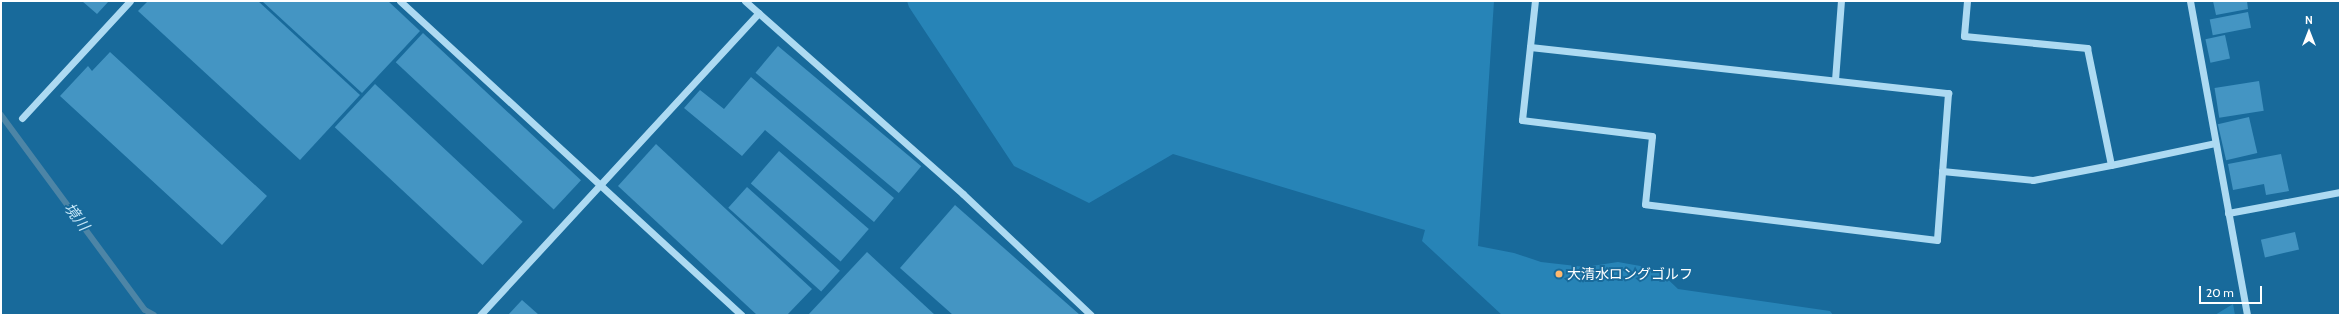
<!DOCTYPE html>
<meta charset="utf-8">
<style>
body{margin:0}
#map{position:relative;width:2341px;height:316px;overflow:hidden;background:#186a9b;font-family:Cabin,"Noto Sans JP",sans-serif}
div>[style]{position:absolute}
.green>*{inset:0;background:#2784b7}
.stream>*{height:6px;margin:-3px;padding:0 3px;transform-origin:3px;border-radius:3px;background:#4d85a6}
.building>*{inset:0;background:#4495c3;transform-origin:0 0}
.minor>*{height:7px;margin:-3.5px;padding:0 3.5px;transform-origin:3.5px;border-radius:3.5px;background:#addaf2}
.dots>*{width:11px;height:11px;translate:-50% -50%;box-sizing:border-box;border:2px solid #186a9b;border-radius:50%}
span{translate:-50% -50%;white-space:nowrap;text-align:center;line-height:1.15;-webkit-text-stroke:4px #186a9b;paint-order:stroke}
.poi-label{font-size:14px;color:#fff}
.left{translate:0 -50%;text-align:left}
.water-label{font-size:15px;color:#c4e7f9;font-style:italic}
.frame{position:absolute;inset:0;border:2px solid #fff;pointer-events:none}
.north{position:absolute;left:2289px;top:12px;width:40px;height:40px;-webkit-text-stroke:3px #186a9b;paint-order:stroke;rotate:0deg;font-size:11px;font-weight:700;line-height:16px;text-align:center;color:#fff}
.north::after{content:'';display:block;margin:auto;width:14px;height:18px;background:#fff;clip-path:polygon(50% 0,100% 100%,50% 72%,0 100%)}
.scale{position:absolute;left:2199px;top:286px;width:63px;height:18px;box-sizing:border-box;border:2px solid #fff;border-top:0;padding-left:5px;font-size:12px;line-height:14px;white-space:nowrap;color:#fff;-webkit-text-stroke:3px #186a9b;paint-order:stroke}
</style>
<div id="map">
<div class="green">
<i style="clip-path:polygon(907px 1px,1494px 1px,1478px 246px,1514px 253px,1541px 262px,1585px 267px,1618px 262px,1657px 269px,1678px 289px,1830px 311px,1833px 315px,1502px 315px,1422px 241px,1425px 230px,1173px 154px,1089px 203px,1014px 166px,909px 7px)"></i>
<i style="clip-path:polygon(2233px 304px,2235px 315px,2215px 315px)"></i>
</div>
<div class="stream">
<i style="left:1px;top:115px;width:242px;rotate:53.6deg"></i>
<i style="left:145px;top:310px;width:10px;rotate:29deg"></i>
</div>
<div class="building">
<i style="clip-path:polygon(82px 1px,109px 1px,97px 14px)"></i>
<i style="clip-path:polygon(148px 1px,258px 1px,360px 95px,300px 160px,138px 11px)"></i>
<i style="clip-path:polygon(262px 1px,388px 1px,420px 31px,362px 93px)"></i>
<i style="clip-path:polygon(2213px 1px,2247px 1px,2248px 9px,2216px 15px)"></i>
<i style="left:2248px;top:12px;width:16px;height:39px;rotate:79deg"></i>
<i style="left:423px;top:33px;width:216px;height:40px;rotate:43deg"></i>
<i style="left:2225px;top:35px;width:24px;height:20px;rotate:78deg"></i>
<i style="left:778px;top:46px;width:187px;height:35px;rotate:40deg"></i>
<i style="clip-path:polygon(110px 52px,267px 196px,222px 245px,60px 96px,88px 66px,92px 71px)"></i>
<i style="clip-path:polygon(751px 77px,894px 198px,874px 222px,765px 130px,742px 156px,684px 108px,700px 90px,724px 109px)"></i>
<i style="left:2259px;top:81px;width:30px;height:45px;rotate:81deg"></i>
<i style="left:375px;top:84px;width:202px;height:59px;rotate:43deg"></i>
<i style="left:2249px;top:117px;width:37px;height:32px;rotate:77deg"></i>
<i style="clip-path:polygon(656px 144px,812px 289px,787px 315px,757px 315px,618px 186px)"></i>
<i style="left:779px;top:151px;width:119px;height:43px;rotate:41deg"></i>
<i style="clip-path:polygon(2281px 154px,2289px 191px,2266px 195px,2264px 184px,2233px 190px,2228px 164px)"></i>
<i style="left:747px;top:187px;width:125px;height:28px;rotate:42deg"></i>
<i style="clip-path:polygon(955px 205px,1080px 315px,953px 315px,900px 268px)"></i>
<i style="left:2295px;top:232px;width:18px;height:35px;rotate:77deg"></i>
<i style="clip-path:polygon(867px 252px,935px 315px,808px 315px)"></i>
<i style="clip-path:polygon(522px 300px,539px 315px,508px 315px)"></i>
</div>
<div class="minor">
<i style="left:400px;top:1px;width:464px;rotate:42.6deg"></i>
<i style="left:745px;top:1px;width:291px;rotate:41.5deg"></i>
<i style="left:963px;top:194px;width:176px;rotate:43.4deg"></i>
<i style="left:1967px;top:1px;width:35px;rotate:95deg"></i>
<i style="left:1964px;top:36px;width:124px;rotate:5.6deg"></i>
<i style="left:2087px;top:48px;width:119px;rotate:78.4deg"></i>
<i style="left:2111px;top:165px;width:106px;rotate:-11.9deg"></i>
<i style="left:2190px;top:1px;width:319px;rotate:79.7deg"></i>
<i style="left:1530px;top:47px;width:421px;rotate:6.3deg"></i>
<i style="left:1948px;top:93px;width:147px;rotate:94.3deg"></i>
<i style="left:1937px;top:240px;width:294px;rotate:-173deg"></i>
<i style="left:1645px;top:204px;width:68px;rotate:-84.1deg"></i>
<i style="left:1652px;top:136px;width:131px;rotate:-173deg"></i>
<i style="left:1522px;top:120px;width:120px;rotate:-83.8deg"></i>
<i style="left:1835px;top:80px;width:79px;rotate:-85.7deg"></i>
<i style="left:22px;top:118px;width:159px;rotate:-47.3deg"></i>
<i style="left:1942px;top:171px;width:91px;rotate:5.6deg"></i>
<i style="left:2033px;top:180px;width:79px;rotate:-10.9deg"></i>
<i style="left:2228px;top:213px;width:114px;rotate:-10.6deg"></i>
<i style="left:480px;top:315px;width:411px;rotate:-47.3deg"></i>
</div>
<div class="dots">
<i style="left:1559px;top:274px;background:#ffb96e"></i>
</div>
<div class="poi-label">
<span class="left" style="left:1567px;top:274px">大清水ロングゴルフ</span>
</div>
<div class="water-label">
<span style="left:76px;top:217px;rotate:53deg">境川</span>
</div>
<div class="frame"></div>
<div class="north">N</div>
<div class="scale">20 m</div>
</div>
